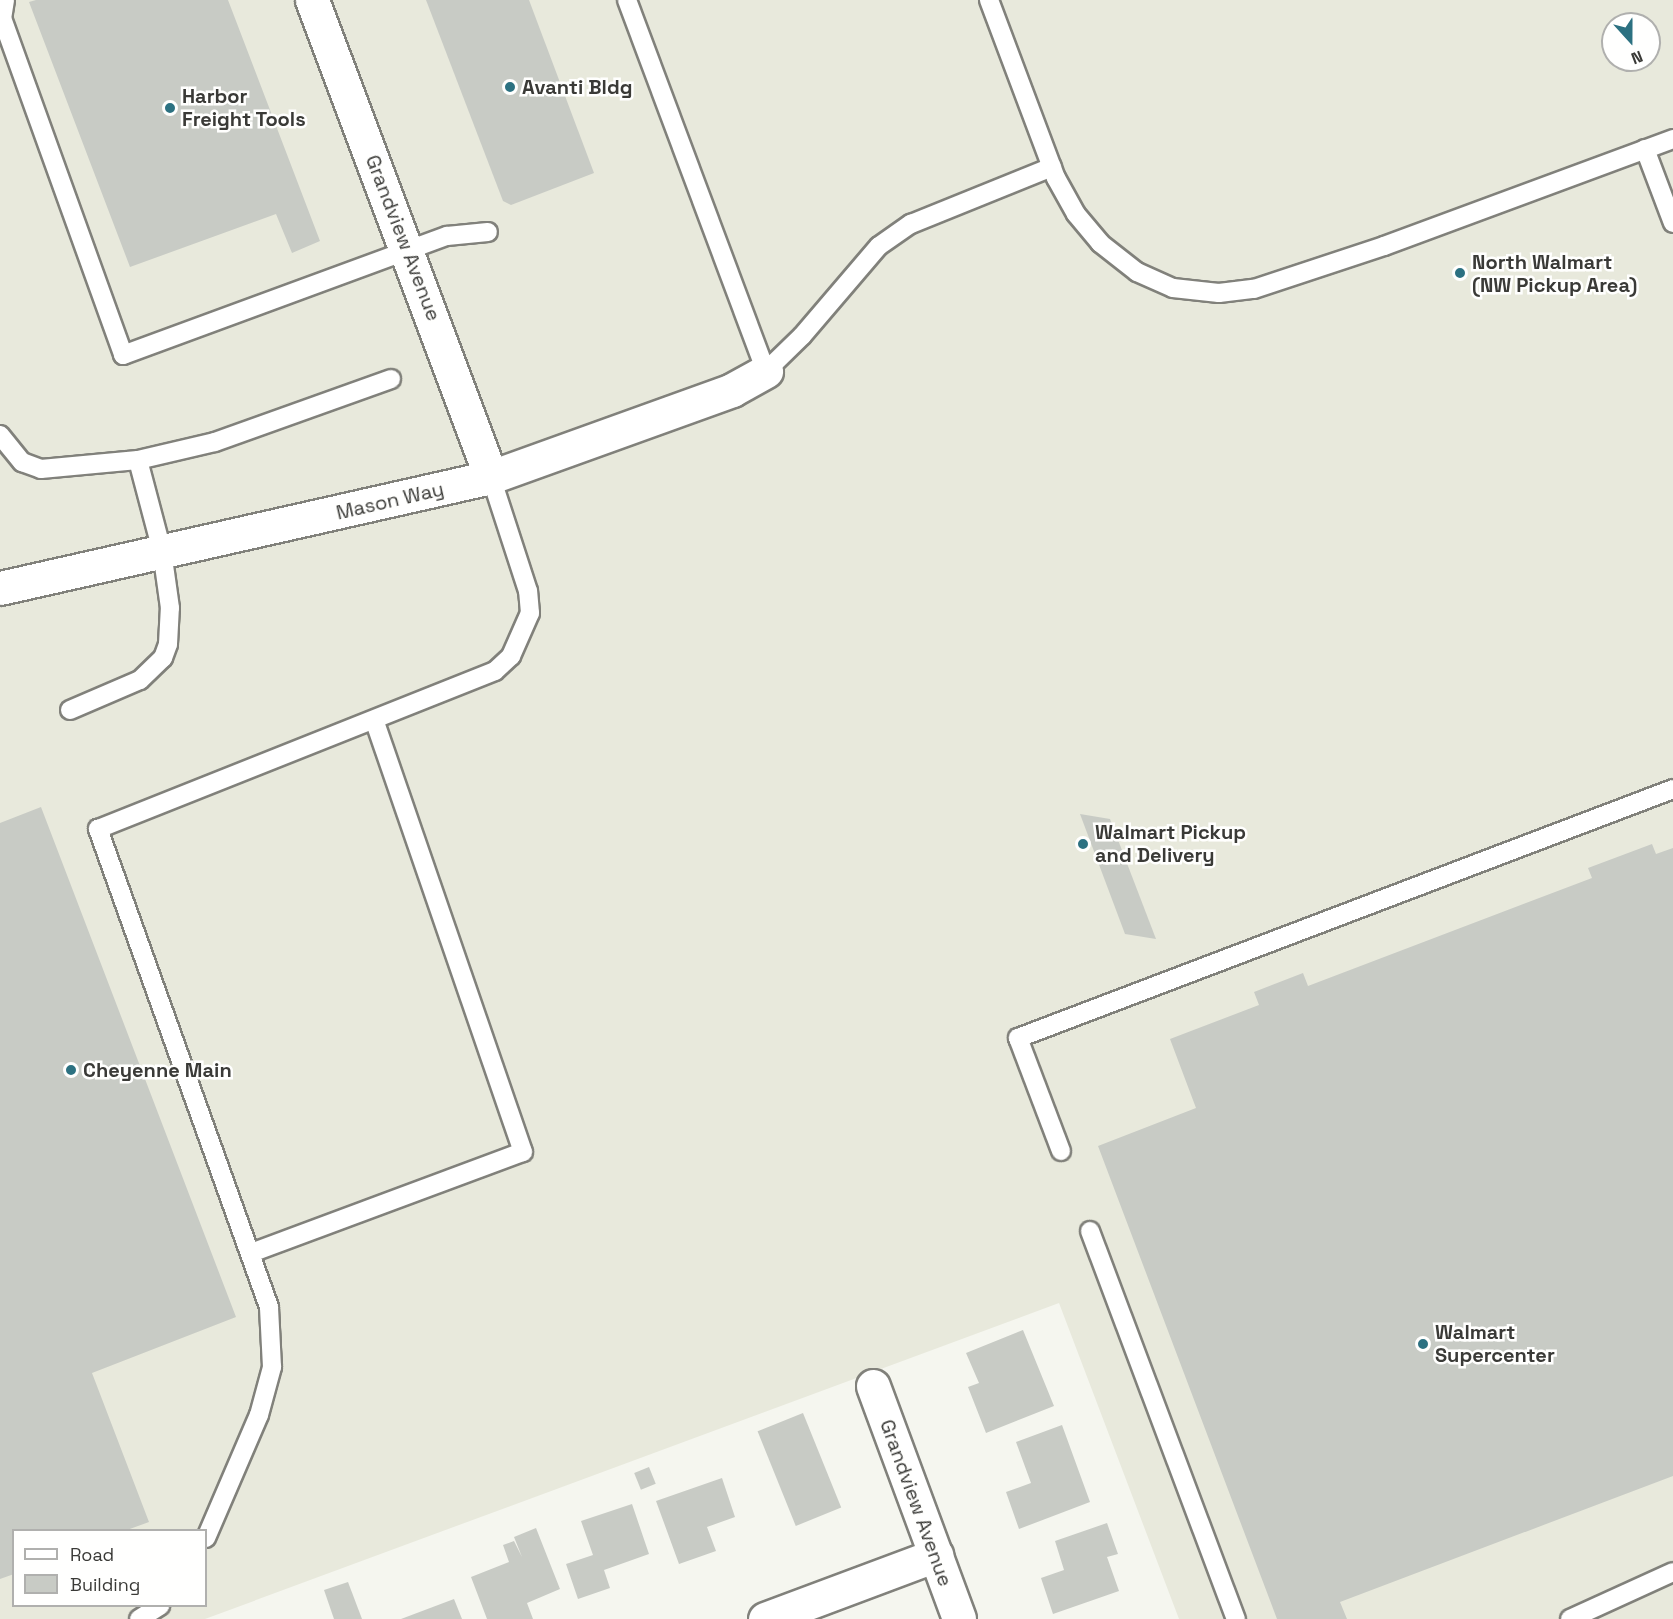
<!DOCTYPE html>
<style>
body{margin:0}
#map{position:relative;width:1673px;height:1619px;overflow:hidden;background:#f5f6ef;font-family:"Space Grotesk",sans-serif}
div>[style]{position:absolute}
.built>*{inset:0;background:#e8e9dc}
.building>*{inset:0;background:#c8cbc5;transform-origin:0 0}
.roads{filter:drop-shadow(2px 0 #81817b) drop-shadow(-2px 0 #81817b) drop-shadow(0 2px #81817b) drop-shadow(0 -2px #81817b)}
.lane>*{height:18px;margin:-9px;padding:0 9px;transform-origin:9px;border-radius:9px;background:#fff}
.street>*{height:33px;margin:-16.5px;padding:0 16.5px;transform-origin:16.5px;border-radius:16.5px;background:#fff}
.dots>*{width:16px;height:16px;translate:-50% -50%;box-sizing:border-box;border:3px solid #fffffe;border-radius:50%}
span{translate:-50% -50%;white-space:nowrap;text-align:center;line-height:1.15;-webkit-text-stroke:5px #fffffe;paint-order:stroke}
.poi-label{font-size:20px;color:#3a3a37;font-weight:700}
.left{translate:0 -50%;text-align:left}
.street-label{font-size:20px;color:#3a3a37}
.legend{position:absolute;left:12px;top:1529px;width:195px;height:78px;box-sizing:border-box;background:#fffffe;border:2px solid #b0b0ae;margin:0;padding:8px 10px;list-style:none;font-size:18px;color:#3a3a37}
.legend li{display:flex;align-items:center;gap:12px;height:30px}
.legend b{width:30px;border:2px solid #b0b0ae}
.north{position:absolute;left:1601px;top:12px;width:60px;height:60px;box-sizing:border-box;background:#fffffe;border:2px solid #b0b0ae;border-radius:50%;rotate:159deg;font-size:16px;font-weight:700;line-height:24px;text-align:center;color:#3a3a37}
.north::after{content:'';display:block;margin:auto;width:21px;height:27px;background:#2c7181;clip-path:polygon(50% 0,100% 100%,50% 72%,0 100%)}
</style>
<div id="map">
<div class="built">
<i style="clip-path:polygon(evenodd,0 0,1673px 0,1673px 1619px,1179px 1619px,1059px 1303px,205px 1619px,0 1619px,0 0,1613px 24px,1649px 24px,1649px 60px,1613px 60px,1613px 24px,0 0,14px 1530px,206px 1530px,206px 1606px,14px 1606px,14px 1530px)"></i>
</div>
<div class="building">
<i style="clip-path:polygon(36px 0,228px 0,320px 241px,292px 253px,276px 214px,130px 267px,29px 2px)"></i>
<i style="clip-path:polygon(426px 0,529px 0,594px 173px,511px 205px,503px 201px)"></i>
<i style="clip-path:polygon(41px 807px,236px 1317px,92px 1373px,149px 1522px,127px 1530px,14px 1530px,14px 1574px,0 1579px,0 823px)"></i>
<i style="clip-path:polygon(1080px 814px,1110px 819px,1156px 939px,1125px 934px)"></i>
<i style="clip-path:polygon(1652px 844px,1656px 854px,1673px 848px,1673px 1476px,1340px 1602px,1347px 1619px,1277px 1619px,1098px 1146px,1196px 1108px,1170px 1039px,1259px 1005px,1254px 992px,1303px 973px,1308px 986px,1592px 878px,1588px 868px)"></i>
<i style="clip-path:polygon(1023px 1330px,1054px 1406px,986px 1433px,968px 1387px,979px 1383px,966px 1353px)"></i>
<i style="left:803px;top:1413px;width:102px;height:49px;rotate:68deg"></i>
<i style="clip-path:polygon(1062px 1425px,1090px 1502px,1019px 1529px,1006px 1492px,1031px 1483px,1016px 1442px)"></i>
<i style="left:649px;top:1467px;width:18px;height:16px;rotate:68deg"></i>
<i style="clip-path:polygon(722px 1478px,735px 1517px,707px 1527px,716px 1551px,679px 1564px,656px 1501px)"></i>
<i style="clip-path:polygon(632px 1504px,649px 1554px,604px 1570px,610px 1588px,578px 1599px,566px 1564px,593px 1555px,581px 1521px)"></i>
<i style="clip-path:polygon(1107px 1523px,1118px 1554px,1107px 1557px,1119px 1591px,1053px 1614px,1041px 1578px,1064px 1570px,1055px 1541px)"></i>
<i style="clip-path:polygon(536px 1528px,560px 1589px,527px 1603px,533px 1619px,487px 1619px,471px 1577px,509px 1562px,503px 1545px,514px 1541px,522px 1557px,514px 1537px)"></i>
<i style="clip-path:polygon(348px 1582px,362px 1619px,334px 1619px,324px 1590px)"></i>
<i style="clip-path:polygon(454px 1599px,462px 1619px,401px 1619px)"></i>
</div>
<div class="roads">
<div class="lane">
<i style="left:5px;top:0;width:18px;rotate:99deg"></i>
<i style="left:2px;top:18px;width:358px;rotate:70.2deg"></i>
<i style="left:123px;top:355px;width:345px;rotate:-20.2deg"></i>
<i style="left:447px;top:236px;width:41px;rotate:-5.6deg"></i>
<i style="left:627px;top:0;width:396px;rotate:69.5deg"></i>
<i style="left:766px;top:371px;width:50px;rotate:-44.2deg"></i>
<i style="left:802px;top:336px;width:118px;rotate:-49.5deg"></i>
<i style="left:879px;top:246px;width:39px;rotate:-35deg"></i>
<i style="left:911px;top:224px;width:152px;rotate:-22deg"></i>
<i style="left:989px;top:0;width:190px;rotate:69.4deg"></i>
<i style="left:1056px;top:178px;width:41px;rotate:60.9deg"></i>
<i style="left:1076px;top:214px;width:38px;rotate:50deg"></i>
<i style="left:1100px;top:243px;width:47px;rotate:38.1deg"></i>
<i style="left:1137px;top:272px;width:39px;rotate:24deg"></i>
<i style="left:1173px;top:288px;width:46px;rotate:6.2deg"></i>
<i style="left:1219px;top:293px;width:35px;rotate:-7deg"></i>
<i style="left:1254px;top:289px;width:137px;rotate:-18.3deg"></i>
<i style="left:1384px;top:246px;width:308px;rotate:-20.3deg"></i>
<i style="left:1645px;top:149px;width:79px;rotate:69.3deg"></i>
<i style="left:0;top:435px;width:35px;rotate:51deg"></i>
<i style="left:22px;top:462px;width:20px;rotate:20deg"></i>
<i style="left:41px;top:469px;width:97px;rotate:-5.3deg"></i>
<i style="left:138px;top:460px;width:79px;rotate:-13.2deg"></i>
<i style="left:215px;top:442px;width:187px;rotate:-19.7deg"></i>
<i style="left:70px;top:710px;width:76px;rotate:-23.2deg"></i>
<i style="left:140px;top:680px;width:32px;rotate:-44deg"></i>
<i style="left:163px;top:658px;width:15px;rotate:-70deg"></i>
<i style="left:168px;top:644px;width:36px;rotate:-87deg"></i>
<i style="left:170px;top:608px;width:58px;rotate:-98deg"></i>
<i style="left:162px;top:551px;width:94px;rotate:-104.8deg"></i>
<i style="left:1061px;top:1151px;width:121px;rotate:-110.8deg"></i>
<i style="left:1018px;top:1038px;width:701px;rotate:-20.81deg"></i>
<i style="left:1090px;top:1231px;width:415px;rotate:69.4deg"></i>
<i style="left:251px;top:1253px;width:290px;rotate:-20.4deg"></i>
<i style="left:523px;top:1152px;width:456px;rotate:-109deg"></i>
<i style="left:206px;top:1538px;width:134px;rotate:-66.7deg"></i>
<i style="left:259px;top:1415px;width:50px;rotate:-74.8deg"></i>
<i style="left:272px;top:1367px;width:60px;rotate:-92.9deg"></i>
<i style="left:269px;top:1307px;width:508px;rotate:-109.68deg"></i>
<i style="left:98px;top:829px;width:427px;rotate:-21.7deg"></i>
<i style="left:495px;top:671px;width:22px;rotate:-43deg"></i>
<i style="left:511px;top:656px;width:47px;rotate:-66.2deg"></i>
<i style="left:530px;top:613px;width:22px;rotate:-95deg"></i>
<i style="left:528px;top:591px;width:120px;rotate:-108deg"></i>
<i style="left:139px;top:1619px;width:25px;rotate:-32deg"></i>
<i style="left:1570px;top:1619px;width:113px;rotate:-24.5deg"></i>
</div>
<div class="street">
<i style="left:312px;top:0;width:509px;rotate:69.43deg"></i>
<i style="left:0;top:588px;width:503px;rotate:-12.74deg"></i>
<i style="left:491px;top:477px;width:256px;rotate:-19.8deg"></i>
<i style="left:732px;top:390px;width:39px;rotate:-29deg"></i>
<i style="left:873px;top:1386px;width:248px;rotate:69.7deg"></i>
<i style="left:765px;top:1619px;width:183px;rotate:-20.5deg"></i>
</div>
</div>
<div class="dots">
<i style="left:510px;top:87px;background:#2c7181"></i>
<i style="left:170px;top:108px;background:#2c7181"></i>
<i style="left:1460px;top:273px;background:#2c7181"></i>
<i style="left:1083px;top:844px;background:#2c7181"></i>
<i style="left:71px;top:1070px;background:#2c7181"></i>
<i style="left:1423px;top:1344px;background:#2c7181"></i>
</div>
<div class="poi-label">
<span class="left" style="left:522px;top:87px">Avanti Bldg</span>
<span class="left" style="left:182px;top:108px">Harbor<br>Freight Tools</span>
<span class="left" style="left:1472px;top:274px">North Walmart<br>(NW Pickup Area)</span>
<span class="left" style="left:1095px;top:844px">Walmart Pickup<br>and Delivery</span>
<span class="left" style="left:83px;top:1070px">Cheyenne Main</span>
<span class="left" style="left:1435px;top:1344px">Walmart<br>Supercenter</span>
</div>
<div class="street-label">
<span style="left:403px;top:238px;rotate:69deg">Grandview Avenue</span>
<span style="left:390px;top:501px;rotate:-13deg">Mason Way</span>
<span style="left:916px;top:1503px;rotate:70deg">Grandview Avenue</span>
</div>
<ul class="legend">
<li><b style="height:8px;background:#fff"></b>Road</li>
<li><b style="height:16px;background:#c8cbc5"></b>Building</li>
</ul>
<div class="north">N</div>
</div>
